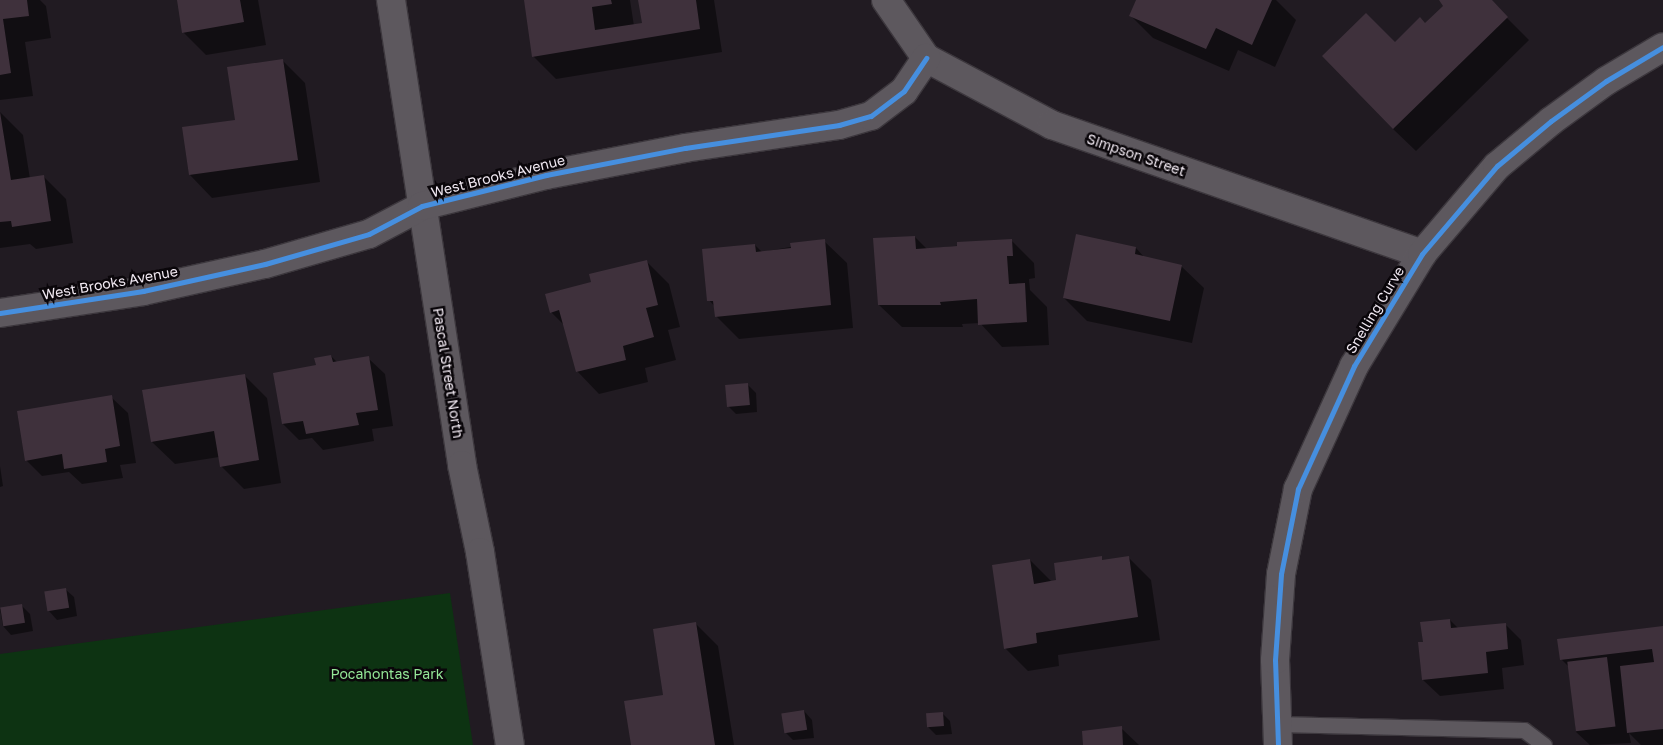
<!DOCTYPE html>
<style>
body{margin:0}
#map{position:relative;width:1663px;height:745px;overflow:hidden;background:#211b22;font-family:"Golos Text",sans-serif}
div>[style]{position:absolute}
.green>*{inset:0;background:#0d3312}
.shadow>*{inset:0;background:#0007}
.building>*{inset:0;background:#3f313c;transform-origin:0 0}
.roads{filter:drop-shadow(1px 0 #3c373d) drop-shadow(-1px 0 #3c373d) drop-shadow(0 1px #3c373d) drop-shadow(0 -1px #3c373d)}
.service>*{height:15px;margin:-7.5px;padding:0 7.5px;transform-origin:7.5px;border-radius:7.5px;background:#5d585e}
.minor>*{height:28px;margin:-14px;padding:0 14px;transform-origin:14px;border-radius:14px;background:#5d585e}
.cycleway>*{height:5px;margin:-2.5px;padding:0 2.5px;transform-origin:2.5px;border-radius:2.5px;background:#468fdf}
span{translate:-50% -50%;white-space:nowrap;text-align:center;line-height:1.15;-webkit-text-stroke:5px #0a060a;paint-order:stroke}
.street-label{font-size:14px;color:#f0e8f1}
.park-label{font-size:14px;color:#94e797}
</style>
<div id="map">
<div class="green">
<i style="clip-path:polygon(450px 593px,473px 745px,0 745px,0 654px)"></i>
</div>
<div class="shadow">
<i style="clip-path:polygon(0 0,40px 0,46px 6px,51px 38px,25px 42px,33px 96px,0 100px)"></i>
<i style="clip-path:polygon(178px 0,258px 0,266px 45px,206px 55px,183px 32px)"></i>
<i style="clip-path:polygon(525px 0,630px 0,634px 26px,643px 24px,640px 0,714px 0,722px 52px,556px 79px,533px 56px)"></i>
<i style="clip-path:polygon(1137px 0,1276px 0,1296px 20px,1275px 67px,1238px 50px,1229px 71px,1153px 38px,1130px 15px)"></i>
<i style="clip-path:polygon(1441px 0,1489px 0,1529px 40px,1416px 151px,1393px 129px,1426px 24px,1445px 6px)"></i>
<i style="clip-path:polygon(282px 60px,305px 83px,320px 182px,212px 198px,190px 175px,237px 121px)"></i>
<i style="clip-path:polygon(0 112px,23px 135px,30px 179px,44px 177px,66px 199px,73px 243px,36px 249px,30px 244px,0 248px)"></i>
<i style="clip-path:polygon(915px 237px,927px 249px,1011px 240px,1034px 263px,1035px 278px,1029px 279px,1030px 290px,1047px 307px,1049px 345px,1002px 347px,980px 323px,962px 324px,963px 327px,902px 327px,879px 305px)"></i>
<i style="clip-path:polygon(824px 241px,847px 263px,853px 328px,739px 339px,716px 316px,715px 307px,709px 300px,755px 245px,762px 252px)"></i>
<i style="clip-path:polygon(1136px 248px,1145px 258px,1181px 266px,1204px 288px,1192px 343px,1087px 321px,1064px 298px)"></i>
<i style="clip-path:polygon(646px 261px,669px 284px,680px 327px,668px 330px,676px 360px,645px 368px,648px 382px,599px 394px,577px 371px,565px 326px,551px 312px,593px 283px)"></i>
<i style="clip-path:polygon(331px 356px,338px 363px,368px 358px,385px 374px,393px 426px,372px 429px,374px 441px,323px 450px,312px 438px,299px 440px,283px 424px,317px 366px)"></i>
<i style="clip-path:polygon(244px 375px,267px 398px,281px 483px,244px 489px,221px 466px,219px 457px,175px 464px,152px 442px)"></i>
<i style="clip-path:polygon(747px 384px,756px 393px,757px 412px,736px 414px,728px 406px)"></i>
<i style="clip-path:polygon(111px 397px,128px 413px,136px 463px,120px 465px,123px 478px,82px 484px,69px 472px,42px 476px,26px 460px)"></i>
<i style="clip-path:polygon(0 466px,3px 486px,0 487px)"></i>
<i style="clip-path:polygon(1129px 558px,1151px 580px,1160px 640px,1058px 655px,1059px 666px,1028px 671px,1005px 648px,1030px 560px,1052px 582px)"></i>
<i style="clip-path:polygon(65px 589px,74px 597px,77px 616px,57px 620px,49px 611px)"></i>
<i style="clip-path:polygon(22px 606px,30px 614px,33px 631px,11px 635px,3px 626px,0 609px)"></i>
<i style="clip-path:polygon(1450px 620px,1459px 629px,1505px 624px,1521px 640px,1524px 665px,1502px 668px,1504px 689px,1440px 696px,1423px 680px,1424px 643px)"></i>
<i style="clip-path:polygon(695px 623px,718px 646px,734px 745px,632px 745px,665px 696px)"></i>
<i style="clip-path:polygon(1663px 627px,1663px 745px,1641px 745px,1629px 733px,1631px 743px,1590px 745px,1576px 732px,1569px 667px,1561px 659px)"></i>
<i style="clip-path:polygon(804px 711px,812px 720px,814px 738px,793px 740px,785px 732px)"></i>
<i style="clip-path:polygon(942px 713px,950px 721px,952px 734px,936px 735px,928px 727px)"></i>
<i style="clip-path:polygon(1121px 728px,1139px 745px,1085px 745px)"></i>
</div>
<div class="building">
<i style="clip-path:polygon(0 0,27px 0,29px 16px,3px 19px,11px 73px,0 75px)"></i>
<i style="clip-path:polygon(177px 0,240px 0,244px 22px,182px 33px)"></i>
<i style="clip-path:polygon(524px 0,611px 0,612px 4px,592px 7px,595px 30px,642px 23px,638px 0,696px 0,700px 29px,532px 57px)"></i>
<i style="clip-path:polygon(1136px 0,1272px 0,1252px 45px,1216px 28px,1206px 49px,1129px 16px)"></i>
<i style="clip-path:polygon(1492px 0,1508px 17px,1393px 129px,1322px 56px,1366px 13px,1395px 42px,1420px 17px,1425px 23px,1443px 6px,1439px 0)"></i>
<i style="clip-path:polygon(283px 59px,298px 160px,189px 175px,182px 127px,235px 120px,227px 67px)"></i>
<i style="clip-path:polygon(0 112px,11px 180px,44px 175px,51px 221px,12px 227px,11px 221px,0 222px)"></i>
<i style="clip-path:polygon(1076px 234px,1136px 247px,1135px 254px,1182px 265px,1170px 321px,1063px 298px)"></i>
<i style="clip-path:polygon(915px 236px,916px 249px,957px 246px,957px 242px,1012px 239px,1013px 256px,1007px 256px,1009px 284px,1025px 283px,1027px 322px,978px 325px,977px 299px,940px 302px,941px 305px,878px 305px,873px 238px)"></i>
<i style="clip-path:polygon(825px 239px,831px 305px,715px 317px,713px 301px,707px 301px,702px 249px,755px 244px,756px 252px,791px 248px,790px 243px)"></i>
<i style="clip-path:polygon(647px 260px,658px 305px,646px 308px,654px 337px,623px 346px,626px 360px,576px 372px,559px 310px,550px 313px,545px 294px,591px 282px,589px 274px)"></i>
<i style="clip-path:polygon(331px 355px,333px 362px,369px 356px,378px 410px,356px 413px,359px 425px,306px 434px,303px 421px,282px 424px,273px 373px,316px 365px,314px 358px)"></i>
<i style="clip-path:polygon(245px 374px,259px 460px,220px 467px,214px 431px,151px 442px,142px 390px)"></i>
<i style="left:748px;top:383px;width:22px;height:23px;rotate:85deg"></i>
<i style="clip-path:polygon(112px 395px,120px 446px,105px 449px,107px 462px,64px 469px,62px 454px,25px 461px,17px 411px)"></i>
<i style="clip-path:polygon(1102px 556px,1102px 560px,1129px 556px,1138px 617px,1036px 633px,1037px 643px,1004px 649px,992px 565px,1030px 559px,1034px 584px,1056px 580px,1054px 563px)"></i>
<i style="left:66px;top:588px;width:20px;height:22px;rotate:81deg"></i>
<i style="left:22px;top:604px;width:19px;height:22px;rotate:81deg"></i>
<i style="clip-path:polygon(1450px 619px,1451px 628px,1506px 623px,1508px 649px,1486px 652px,1488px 673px,1422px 680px,1418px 642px,1423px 642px,1420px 622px)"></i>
<i style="clip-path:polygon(696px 622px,715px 745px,631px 745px,624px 701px,663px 695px,653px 629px)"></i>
<i style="clip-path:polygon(1663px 626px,1663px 729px,1627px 733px,1620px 666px,1654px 662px,1652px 649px,1560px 660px,1557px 639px)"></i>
<i style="left:1607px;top:657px;width:70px;height:40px;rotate:83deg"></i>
<i style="left:804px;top:710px;width:20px;height:23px;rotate:81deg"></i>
<i style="left:943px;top:712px;width:14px;height:17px;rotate:86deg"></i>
<i style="clip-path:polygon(1122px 726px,1123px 745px,1083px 745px,1082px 731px)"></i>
</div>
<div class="roads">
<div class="service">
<i style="left:1278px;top:724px;width:246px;rotate:1.4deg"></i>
<i style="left:1524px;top:730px;width:25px;rotate:37deg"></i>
</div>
<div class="minor">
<i style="left:391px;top:0;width:470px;rotate:81.3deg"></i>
<i style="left:462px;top:465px;width:89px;rotate:78.3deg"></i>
<i style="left:480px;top:552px;width:195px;rotate:81.2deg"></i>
<i style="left:886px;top:0;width:70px;rotate:55.4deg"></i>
<i style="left:926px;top:58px;width:143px;rotate:28deg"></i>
<i style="left:1052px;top:125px;width:392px;rotate:19.2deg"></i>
<i style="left:0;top:313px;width:145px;rotate:-8.7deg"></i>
<i style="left:143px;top:291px;width:125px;rotate:-12.5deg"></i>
<i style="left:265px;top:264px;width:108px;rotate:-16.1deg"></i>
<i style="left:369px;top:234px;width:60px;rotate:-27.8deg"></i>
<i style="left:422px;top:206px;width:128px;rotate:-14deg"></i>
<i style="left:546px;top:175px;width:142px;rotate:-11deg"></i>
<i style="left:685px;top:148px;width:156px;rotate:-8.5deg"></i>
<i style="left:839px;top:125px;width:33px;rotate:-16deg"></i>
<i style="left:871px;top:116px;width:41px;rotate:-37.1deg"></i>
<i style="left:904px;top:91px;width:40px;rotate:-56deg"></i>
<i style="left:1278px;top:745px;width:85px;rotate:-92deg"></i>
<i style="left:1275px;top:660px;width:86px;rotate:-86deg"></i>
<i style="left:1281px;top:574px;width:87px;rotate:-78.7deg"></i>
<i style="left:1298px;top:489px;width:135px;rotate:-65.5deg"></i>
<i style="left:1354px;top:366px;width:131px;rotate:-58.7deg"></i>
<i style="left:1422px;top:254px;width:116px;rotate:-49.6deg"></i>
<i style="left:1497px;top:166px;width:70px;rotate:-39.8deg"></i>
<i style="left:1551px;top:121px;width:68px;rotate:-36deg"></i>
<i style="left:1606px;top:81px;width:66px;rotate:-30.8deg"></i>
</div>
</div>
<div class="cycleway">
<i style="left:0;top:313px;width:145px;rotate:-8.7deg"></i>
<i style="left:143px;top:291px;width:125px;rotate:-12.5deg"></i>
<i style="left:265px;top:264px;width:108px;rotate:-16.1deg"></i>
<i style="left:369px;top:234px;width:60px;rotate:-27.8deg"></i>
<i style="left:422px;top:206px;width:128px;rotate:-14deg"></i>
<i style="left:546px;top:175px;width:142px;rotate:-11deg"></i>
<i style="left:685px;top:148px;width:156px;rotate:-8.5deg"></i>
<i style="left:839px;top:125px;width:33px;rotate:-16deg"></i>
<i style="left:871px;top:116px;width:41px;rotate:-37.1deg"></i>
<i style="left:904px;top:91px;width:40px;rotate:-56deg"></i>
<i style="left:1278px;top:745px;width:85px;rotate:-92deg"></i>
<i style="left:1275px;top:660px;width:86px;rotate:-86deg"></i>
<i style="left:1281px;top:574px;width:87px;rotate:-78.7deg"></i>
<i style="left:1298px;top:489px;width:135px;rotate:-65.5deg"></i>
<i style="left:1354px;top:366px;width:131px;rotate:-58.7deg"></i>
<i style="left:1422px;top:254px;width:116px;rotate:-49.6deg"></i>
<i style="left:1497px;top:166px;width:70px;rotate:-39.8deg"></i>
<i style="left:1551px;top:121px;width:68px;rotate:-36deg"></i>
<i style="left:1606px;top:81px;width:66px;rotate:-30.8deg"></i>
</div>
<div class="street-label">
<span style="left:1136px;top:155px;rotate:19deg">Simpson Street</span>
<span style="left:498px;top:176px;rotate:-14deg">West Brooks Avenue</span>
<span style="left:110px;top:283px;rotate:-10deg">West Brooks Avenue</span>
<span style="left:1375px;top:310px;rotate:-59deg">Snelling Curve</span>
<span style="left:448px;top:373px;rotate:81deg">Pascal Street North</span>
</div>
<div class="park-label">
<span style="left:387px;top:674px">Pocahontas Park</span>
</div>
</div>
